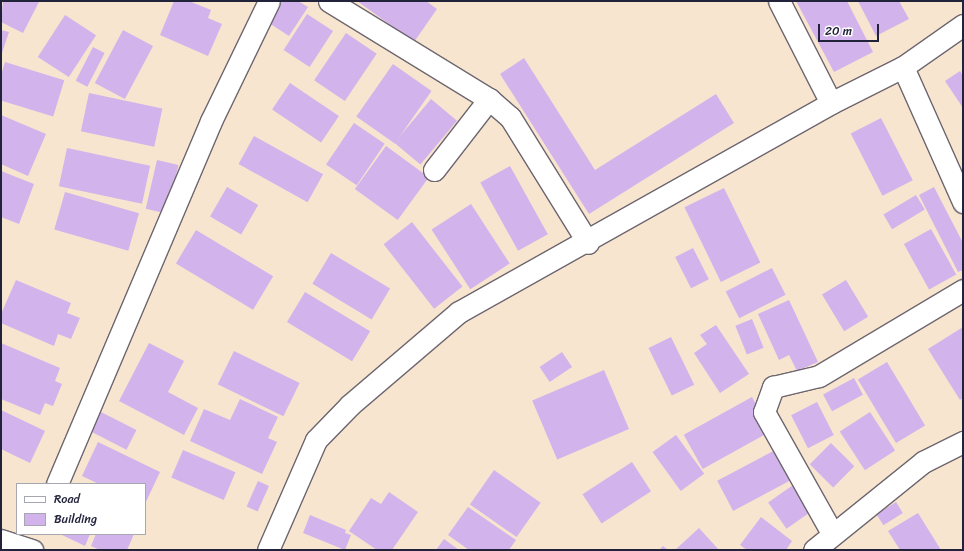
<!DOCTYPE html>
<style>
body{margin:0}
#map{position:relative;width:964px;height:551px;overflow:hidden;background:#f7e5d0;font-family:Sriracha,sans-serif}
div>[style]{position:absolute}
.building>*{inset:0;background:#d3b3ec;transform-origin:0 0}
.roads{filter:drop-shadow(1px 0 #6d666f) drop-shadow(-1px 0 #6d666f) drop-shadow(0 1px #6d666f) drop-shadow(0 -1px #6d666f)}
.minor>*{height:21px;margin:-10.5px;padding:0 10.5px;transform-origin:10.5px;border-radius:10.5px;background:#fff}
span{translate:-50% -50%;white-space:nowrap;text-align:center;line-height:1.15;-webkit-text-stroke:4px #fff;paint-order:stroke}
.frame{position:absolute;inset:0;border:2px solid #22223b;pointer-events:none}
.legend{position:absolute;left:16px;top:483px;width:130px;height:52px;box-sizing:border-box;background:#fff;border:1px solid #a7a7b1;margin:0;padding:5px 7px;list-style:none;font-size:12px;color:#22223b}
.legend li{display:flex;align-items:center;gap:8px;height:20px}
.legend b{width:20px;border:1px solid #a7a7b1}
.scale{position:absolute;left:818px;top:24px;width:61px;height:18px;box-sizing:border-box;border:2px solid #22223b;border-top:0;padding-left:5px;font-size:12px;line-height:14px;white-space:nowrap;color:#22223b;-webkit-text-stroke:3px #fff;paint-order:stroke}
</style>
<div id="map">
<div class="building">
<i style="clip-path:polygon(3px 1px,39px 2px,23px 33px,1px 22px)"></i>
<i style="clip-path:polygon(174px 1px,189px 1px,211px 10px,208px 18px,222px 24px,208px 56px,160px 35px)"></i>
<i style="clip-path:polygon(283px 1px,298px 1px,308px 7px,289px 36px,269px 23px)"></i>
<i style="clip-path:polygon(357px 1px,426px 1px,437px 9px,414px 42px)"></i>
<i style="clip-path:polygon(796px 1px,847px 1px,873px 52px,834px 72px)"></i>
<i style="clip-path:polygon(858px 1px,899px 1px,909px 19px,876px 36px)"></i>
<i style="left:307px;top:14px;width:31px;height:43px;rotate:33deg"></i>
<i style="left:65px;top:15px;width:37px;height:50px;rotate:33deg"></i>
<i style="clip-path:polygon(1px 30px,9px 32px,1px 56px)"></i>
<i style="left:123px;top:30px;width:34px;height:60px;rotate:28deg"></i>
<i style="left:346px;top:33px;width:37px;height:57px;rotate:34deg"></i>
<i style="left:93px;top:47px;width:13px;height:38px;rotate:27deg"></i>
<i style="clip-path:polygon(524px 58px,595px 170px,716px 94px,734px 123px,589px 214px,500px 74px)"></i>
<i style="left:5px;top:62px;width:62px;height:38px;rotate:17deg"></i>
<i style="left:393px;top:64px;width:47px;height:64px;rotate:35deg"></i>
<i style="clip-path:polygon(960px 71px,963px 76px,963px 108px,945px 81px)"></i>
<i style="left:290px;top:83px;width:59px;height:32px;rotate:34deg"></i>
<i style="left:89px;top:93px;width:75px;height:39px;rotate:12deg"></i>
<i style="left:431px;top:99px;width:34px;height:57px;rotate:40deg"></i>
<i style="clip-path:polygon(1px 115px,46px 134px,28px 176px,1px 164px)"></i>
<i style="left:881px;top:118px;width:70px;height:34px;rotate:63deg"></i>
<i style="left:354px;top:123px;width:37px;height:50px;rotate:34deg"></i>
<i style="left:254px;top:136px;width:79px;height:32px;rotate:29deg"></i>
<i style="left:386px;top:146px;width:53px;height:53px;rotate:36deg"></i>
<i style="left:67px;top:148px;width:85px;height:39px;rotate:12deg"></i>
<i style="left:157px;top:160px;width:22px;height:50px;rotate:13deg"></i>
<i style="left:510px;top:166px;width:78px;height:34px;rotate:61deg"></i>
<i style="clip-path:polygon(1px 171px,34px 184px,19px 224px,1px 217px)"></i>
<i style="left:227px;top:187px;width:36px;height:34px;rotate:30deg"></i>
<i style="clip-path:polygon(934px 187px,963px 243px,963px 270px,958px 272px,919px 195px)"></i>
<i style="left:724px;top:188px;width:83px;height:44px;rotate:64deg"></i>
<i style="left:65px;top:192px;width:77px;height:39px;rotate:16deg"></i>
<i style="left:916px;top:195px;width:17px;height:38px;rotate:59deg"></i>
<i style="left:471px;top:204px;width:71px;height:47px;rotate:57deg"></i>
<i style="left:412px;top:222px;width:82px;height:36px;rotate:52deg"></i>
<i style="left:931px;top:229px;width:52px;height:31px;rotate:61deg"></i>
<i style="left:196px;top:230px;width:90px;height:39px;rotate:31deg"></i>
<i style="left:693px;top:248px;width:35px;height:20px;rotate:63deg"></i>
<i style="left:331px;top:253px;width:69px;height:36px;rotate:31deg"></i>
<i style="left:772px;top:268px;width:30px;height:52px;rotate:63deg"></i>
<i style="clip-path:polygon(16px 280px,71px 303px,67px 313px,80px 318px,71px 339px,58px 334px,54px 346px,1px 323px,1px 314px)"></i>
<i style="left:846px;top:280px;width:43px;height:28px;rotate:59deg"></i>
<i style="left:305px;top:292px;width:76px;height:35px;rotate:31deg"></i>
<i style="clip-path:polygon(789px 300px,818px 362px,797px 371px,789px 355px,779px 360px,758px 314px)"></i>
<i style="left:752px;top:319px;width:31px;height:18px;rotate:68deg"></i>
<i style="clip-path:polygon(716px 325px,749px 374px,720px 393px,694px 353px,707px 344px,700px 335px)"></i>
<i style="clip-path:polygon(963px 327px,963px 398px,960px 400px,928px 349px)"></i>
<i style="left:671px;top:337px;width:53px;height:25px;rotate:64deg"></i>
<i style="clip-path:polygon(1px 343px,60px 368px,55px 381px,62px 384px,53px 406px,45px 403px,40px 415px,1px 399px)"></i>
<i style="clip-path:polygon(149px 343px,184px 361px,168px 392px,198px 408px,184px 435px,119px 401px)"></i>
<i style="left:234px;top:351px;width:73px;height:37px;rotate:26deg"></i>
<i style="left:562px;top:352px;width:18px;height:27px;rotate:56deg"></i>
<i style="left:887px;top:362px;width:74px;height:34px;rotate:59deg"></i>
<i style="left:604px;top:370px;width:64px;height:78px;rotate:67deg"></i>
<i style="left:854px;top:378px;width:19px;height:35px;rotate:62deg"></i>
<i style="left:752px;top:397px;width:39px;height:78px;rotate:61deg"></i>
<i style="clip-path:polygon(240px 399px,278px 417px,268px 438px,277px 442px,262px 474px,190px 441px,204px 409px,230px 420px)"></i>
<i style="left:817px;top:402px;width:37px;height:29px;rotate:63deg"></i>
<i style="clip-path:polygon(1px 410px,45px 431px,30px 463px,1px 449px)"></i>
<i style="left:99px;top:411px;width:42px;height:22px;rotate:27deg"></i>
<i style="left:870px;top:412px;width:46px;height:36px;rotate:57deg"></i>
<i style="left:676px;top:435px;width:48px;height:29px;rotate:54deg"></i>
<i style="clip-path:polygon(98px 442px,160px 472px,145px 504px,145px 484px,99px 484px,82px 476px)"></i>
<i style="left:831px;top:443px;width:33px;height:30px;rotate:45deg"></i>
<i style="left:779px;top:448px;width:34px;height:70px;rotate:62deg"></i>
<i style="left:183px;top:450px;width:57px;height:30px;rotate:23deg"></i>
<i style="left:632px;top:462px;width:35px;height:59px;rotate:57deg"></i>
<i style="left:494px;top:470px;width:57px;height:42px;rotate:35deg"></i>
<i style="left:258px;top:481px;width:12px;height:28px;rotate:24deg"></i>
<i style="left:796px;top:483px;width:32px;height:34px;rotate:55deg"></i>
<i style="clip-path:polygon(389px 492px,418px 512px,392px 550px,377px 550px,349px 531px,371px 498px,381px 504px)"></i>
<i style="left:896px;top:502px;width:13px;height:23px;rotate:58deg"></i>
<i style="clip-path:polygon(468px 507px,516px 540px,509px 550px,469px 550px,448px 535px)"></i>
<i style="clip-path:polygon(918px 513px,941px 550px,900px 550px,888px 531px)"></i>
<i style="clip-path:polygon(310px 515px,346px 530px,345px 533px,351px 535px,345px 550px,303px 533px)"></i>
<i style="clip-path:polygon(761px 517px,792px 541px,786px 550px,747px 550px,740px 545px)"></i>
<i style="clip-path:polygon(699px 528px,719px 550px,675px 550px)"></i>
<i style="clip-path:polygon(60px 534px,90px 534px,85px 546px)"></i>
<i style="clip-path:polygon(96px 534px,134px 534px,127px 550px,100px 550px,91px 546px)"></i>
<i style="clip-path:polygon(444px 539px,459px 550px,436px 550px)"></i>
<i style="clip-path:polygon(663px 546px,668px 550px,659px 550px)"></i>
</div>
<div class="roads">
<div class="minor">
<i style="left:329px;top:1px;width:188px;rotate:31.5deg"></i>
<i style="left:489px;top:99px;width:28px;rotate:41deg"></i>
<i style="left:510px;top:117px;width:148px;rotate:58.2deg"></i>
<i style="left:779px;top:1px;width:114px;rotate:63deg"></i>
<i style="left:903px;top:67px;width:148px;rotate:66deg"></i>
<i style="left:434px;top:170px;width:90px;rotate:-52.2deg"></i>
<i style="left:57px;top:484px;width:394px;rotate:-67deg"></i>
<i style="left:211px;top:121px;width:133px;rotate:-64.2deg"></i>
<i style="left:832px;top:533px;width:139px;rotate:-119.3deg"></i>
<i style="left:764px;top:412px;width:27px;rotate:-70deg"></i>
<i style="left:773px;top:387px;width:47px;rotate:-13.4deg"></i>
<i style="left:819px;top:376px;width:168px;rotate:-30.8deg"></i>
<i style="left:1px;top:540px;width:33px;rotate:18deg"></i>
<i style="left:268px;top:550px;width:120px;rotate:-66.4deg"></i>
<i style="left:316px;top:440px;width:49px;rotate:-45.8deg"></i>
<i style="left:350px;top:405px;width:143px;rotate:-40.5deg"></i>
<i style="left:459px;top:312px;width:427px;rotate:-29.3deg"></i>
<i style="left:831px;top:103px;width:80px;rotate:-26.6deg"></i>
<i style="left:903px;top:67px;width:73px;rotate:-35deg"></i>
<i style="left:814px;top:550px;width:140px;rotate:-38.9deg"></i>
<i style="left:923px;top:462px;width:45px;rotate:-26.6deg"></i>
</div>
</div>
<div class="frame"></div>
<ul class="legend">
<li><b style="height:5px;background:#fff"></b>Road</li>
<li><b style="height:11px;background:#d3b3ec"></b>Building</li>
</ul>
<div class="scale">20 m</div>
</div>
